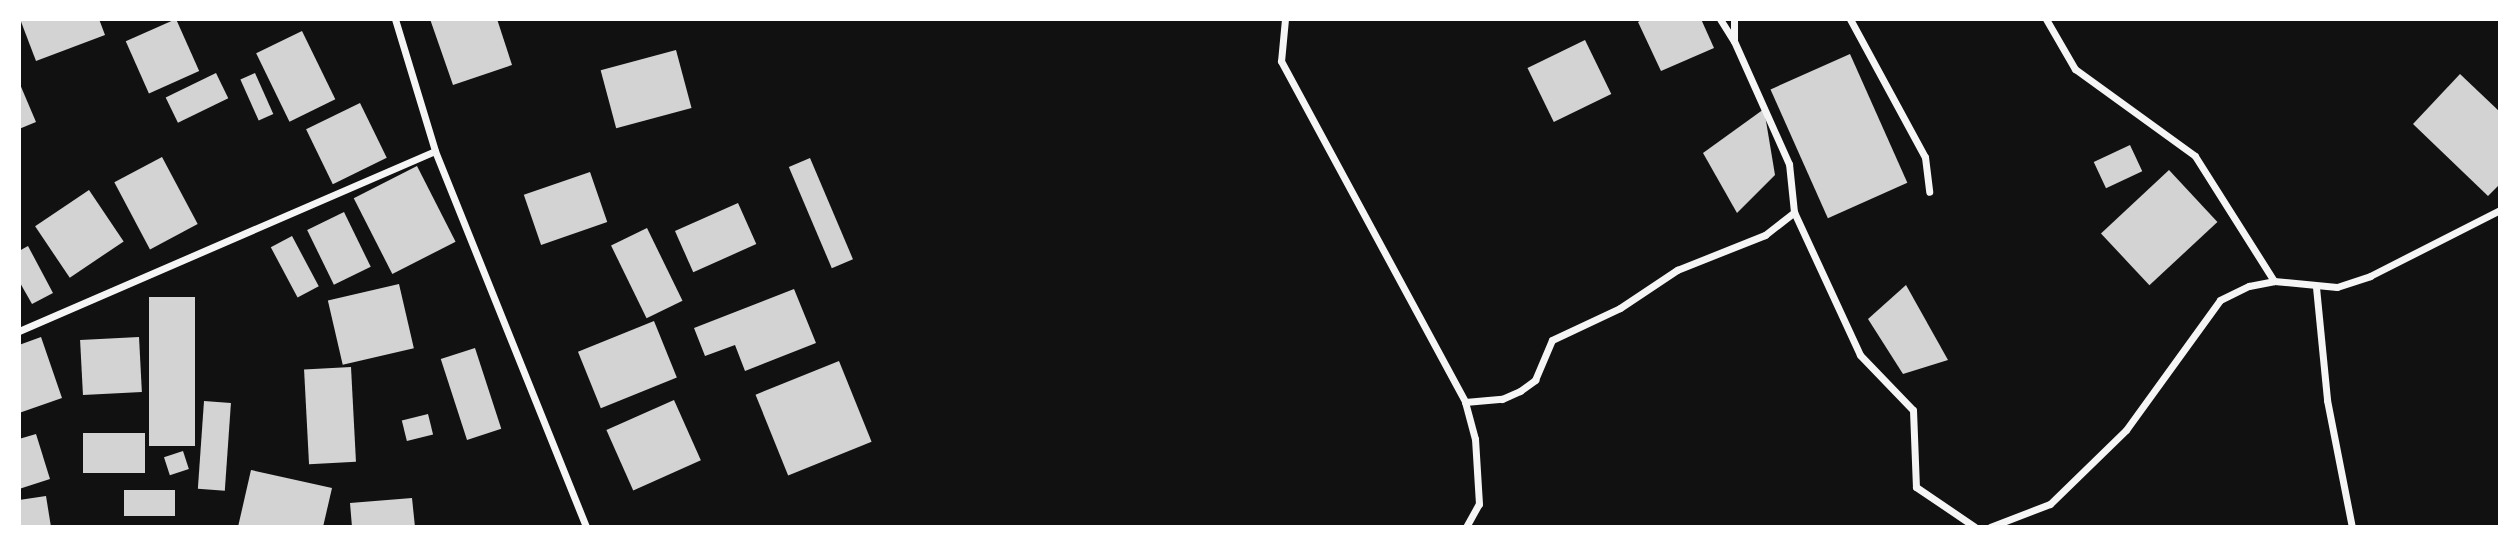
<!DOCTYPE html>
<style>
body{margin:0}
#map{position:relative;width:2519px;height:546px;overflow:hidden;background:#111;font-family:"DM Sans",sans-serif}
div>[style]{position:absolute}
.building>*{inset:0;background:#d3d3d3;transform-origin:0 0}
.minor>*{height:7px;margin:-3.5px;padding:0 3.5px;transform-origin:3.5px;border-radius:3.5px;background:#f5f5f5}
span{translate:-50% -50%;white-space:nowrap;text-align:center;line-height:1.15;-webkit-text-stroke:7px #fff;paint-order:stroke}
.frame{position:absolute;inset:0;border:21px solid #fff;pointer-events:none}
</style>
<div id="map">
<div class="building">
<i style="clip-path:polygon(20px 19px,99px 19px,105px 35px,36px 61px)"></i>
<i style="left:176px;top:19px;width:57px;height:55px;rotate:66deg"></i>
<i style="clip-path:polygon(430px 19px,497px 19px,512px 65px,453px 85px)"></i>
<i style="clip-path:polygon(1643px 19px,1701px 19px,1714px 48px,1661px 71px,1638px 22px)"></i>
<i style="left:302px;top:31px;width:76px;height:51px;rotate:64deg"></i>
<i style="left:1585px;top:40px;width:60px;height:64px;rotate:64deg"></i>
<i style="left:676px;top:50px;width:60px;height:78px;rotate:75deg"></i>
<i style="left:1850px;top:54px;width:141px;height:87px;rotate:66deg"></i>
<i style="left:216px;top:73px;width:28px;height:56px;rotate:64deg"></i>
<i style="left:255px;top:73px;width:45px;height:16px;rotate:66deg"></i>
<i style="clip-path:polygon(2460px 74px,2500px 112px,2500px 184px,2488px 196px,2413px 124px)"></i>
<i style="clip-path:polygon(19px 82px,36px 122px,19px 129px)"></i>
<i style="left:360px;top:103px;width:61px;height:60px;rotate:64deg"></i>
<i style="clip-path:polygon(1764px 109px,1775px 175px,1737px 213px,1703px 153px)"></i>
<i style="left:2130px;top:145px;width:29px;height:40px;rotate:65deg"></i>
<i style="left:162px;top:157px;width:76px;height:54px;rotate:62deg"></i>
<i style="left:810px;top:158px;width:110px;height:23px;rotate:67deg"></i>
<i style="left:417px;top:166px;width:85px;height:71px;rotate:63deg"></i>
<i style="left:2169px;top:170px;width:71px;height:93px;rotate:47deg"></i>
<i style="left:590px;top:172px;width:53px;height:70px;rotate:71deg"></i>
<i style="left:89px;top:190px;width:62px;height:65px;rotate:56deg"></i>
<i style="left:738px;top:203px;width:45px;height:69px;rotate:66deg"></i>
<i style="left:344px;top:212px;width:61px;height:41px;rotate:64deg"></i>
<i style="left:647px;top:228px;width:81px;height:40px;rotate:64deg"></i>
<i style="left:292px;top:236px;width:57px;height:24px;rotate:62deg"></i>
<i style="clip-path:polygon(28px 246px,53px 293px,32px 304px,19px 281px,19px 251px)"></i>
<i style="left:399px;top:284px;width:66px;height:73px;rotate:77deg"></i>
<i style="clip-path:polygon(1906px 285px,1948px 360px,1903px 374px,1868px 319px)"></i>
<i style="clip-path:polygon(794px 289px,816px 343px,745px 371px,735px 345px,705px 356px,694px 328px)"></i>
<i style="left:195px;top:297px;width:149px;height:46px;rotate:90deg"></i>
<i style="left:654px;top:321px;width:61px;height:82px;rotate:68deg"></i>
<i style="clip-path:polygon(41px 337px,62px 398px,19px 413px,19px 345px)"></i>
<i style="left:139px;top:337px;width:55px;height:59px;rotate:87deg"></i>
<i style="left:475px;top:348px;width:85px;height:36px;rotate:72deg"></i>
<i style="left:839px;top:361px;width:87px;height:90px;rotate:68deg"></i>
<i style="left:351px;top:367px;width:95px;height:47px;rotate:87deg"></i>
<i style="left:674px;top:400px;width:66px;height:74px;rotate:66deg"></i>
<i style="left:204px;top:401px;width:27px;height:88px;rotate:4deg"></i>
<i style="left:428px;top:414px;width:21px;height:27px;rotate:76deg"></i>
<i style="left:83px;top:433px;width:62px;height:40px"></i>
<i style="clip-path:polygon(36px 434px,50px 479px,19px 489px,19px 439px)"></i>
<i style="left:183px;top:451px;width:19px;height:20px;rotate:72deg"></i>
<i style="clip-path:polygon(251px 470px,332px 488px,323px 527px,238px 527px)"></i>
<i style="left:175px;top:490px;width:26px;height:51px;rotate:90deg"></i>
<i style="clip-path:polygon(46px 496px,51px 527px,19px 527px,19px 500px)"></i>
<i style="clip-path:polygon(412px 498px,415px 527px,352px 527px,350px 503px)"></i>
</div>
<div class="minor">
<i style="left:395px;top:19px;width:138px;rotate:73.1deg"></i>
<i style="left:435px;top:151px;width:405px;rotate:68.1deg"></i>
<i style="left:1285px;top:19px;width:42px;rotate:95.4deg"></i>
<i style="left:1281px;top:61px;width:387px;rotate:61.6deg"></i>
<i style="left:1720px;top:19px;width:25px;rotate:58deg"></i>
<i style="left:1850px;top:19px;width:157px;rotate:61.5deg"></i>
<i style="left:1925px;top:157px;width:35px;rotate:83deg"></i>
<i style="left:2046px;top:19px;width:58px;rotate:59.9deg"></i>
<i style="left:2075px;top:69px;width:148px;rotate:35.9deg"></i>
<i style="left:2195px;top:156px;width:148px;rotate:57.7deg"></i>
<i style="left:1794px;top:212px;width:157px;rotate:65.2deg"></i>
<i style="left:1860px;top:355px;width:76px;rotate:46.1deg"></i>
<i style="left:1913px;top:410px;width:77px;rotate:87.8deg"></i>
<i style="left:1916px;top:487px;width:71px;rotate:34.1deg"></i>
<i style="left:2316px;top:287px;width:114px;rotate:84.4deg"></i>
<i style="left:2327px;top:400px;width:129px;rotate:78.9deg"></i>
<i style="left:19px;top:331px;width:453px;rotate:-23.4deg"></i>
<i style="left:1466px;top:527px;width:26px;rotate:-61deg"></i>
<i style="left:1479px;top:504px;width:65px;rotate:-93.5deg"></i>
<i style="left:1475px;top:439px;width:38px;rotate:-105deg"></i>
<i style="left:1465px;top:402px;width:37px;rotate:-5deg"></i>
<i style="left:1502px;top:399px;width:20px;rotate:-24deg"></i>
<i style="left:1520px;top:391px;width:19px;rotate:-36deg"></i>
<i style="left:1535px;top:380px;width:43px;rotate:-67deg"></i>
<i style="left:1552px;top:340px;width:75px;rotate:-25.2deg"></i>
<i style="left:1620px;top:308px;width:69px;rotate:-33.7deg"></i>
<i style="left:1677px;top:270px;width:95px;rotate:-21.7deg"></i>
<i style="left:1765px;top:235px;width:37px;rotate:-38deg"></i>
<i style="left:1794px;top:212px;width:48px;rotate:-95.9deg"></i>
<i style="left:1789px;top:164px;width:135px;rotate:-114.1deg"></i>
<i style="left:1734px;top:41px;width:22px;rotate:-90deg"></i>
<i style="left:1990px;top:527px;width:64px;rotate:-21deg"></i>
<i style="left:2050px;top:504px;width:106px;rotate:-44.2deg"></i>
<i style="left:2126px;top:430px;width:160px;rotate:-54.1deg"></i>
<i style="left:2220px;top:300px;width:32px;rotate:-26deg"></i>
<i style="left:2249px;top:286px;width:25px;rotate:-11deg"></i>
<i style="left:2274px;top:281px;width:63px;rotate:5.4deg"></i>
<i style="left:2337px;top:287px;width:35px;rotate:-18deg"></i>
<i style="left:2370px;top:276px;width:146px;rotate:-26.9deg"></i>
</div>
<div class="frame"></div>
</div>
